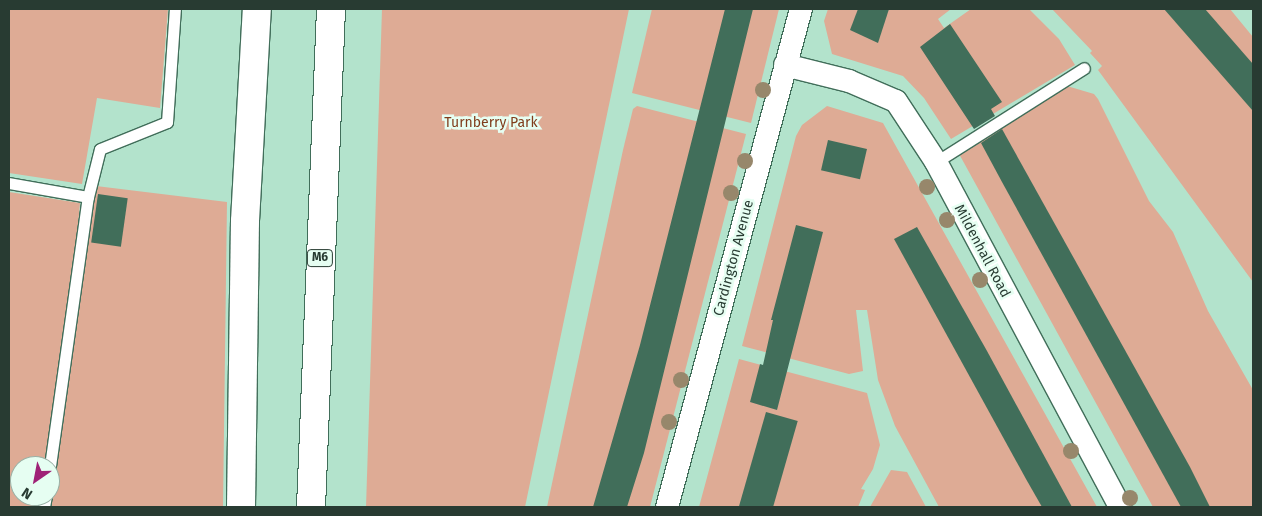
<!DOCTYPE html>
<style>
body{margin:0}
#map{position:relative;width:1262px;height:516px;overflow:hidden;background:#b3e3cc;font-family:"Fira Sans",sans-serif}
div>[style]{position:absolute}
.green>*{inset:0;background:#deab95}
.building>*{inset:0;background:#416e5a;transform-origin:0 0}
.roads{filter:drop-shadow(1px 0 #416e5a) drop-shadow(-1px 0 #416e5a) drop-shadow(0 1px #416e5a) drop-shadow(0 -1px #416e5a)}
.service>*{height:11px;margin:-5.5px;padding:0 5.5px;transform-origin:5.5px;border-radius:5.5px;background:#fff}
.minor>*{height:22px;margin:-11px;padding:0 11px;transform-origin:11px;border-radius:11px;background:#fff}
.motorway>*{height:28px;margin:-14px;padding:0 14px;transform-origin:14px;border-radius:14px;background:#fff}
.trees>*{width:16px;height:16px;margin:-8px;border-radius:50%;background:#97876b}
span{translate:-50% -50%;white-space:nowrap;text-align:center;line-height:1.15;-webkit-text-stroke:5px #e6fef2;paint-order:stroke}
.shield-label span{padding:1px 4px;background:#e6fef2;border:1px solid;border-radius:4px;-webkit-text-stroke-width:0}
.shield-label{font-size:12px;color:#283b32;font-weight:700}
.park-label{font-size:14px;color:#803c1b}
.street-label{font-size:14px;color:#283b32}
.frame{position:absolute;inset:0;border:10px solid #283b32;pointer-events:none}
.north{position:absolute;left:10px;top:456px;width:50px;height:50px;box-sizing:border-box;background:#e6fef2;border:1px solid #9ab0a5;border-radius:50%;rotate:213deg;font-size:14px;font-weight:700;line-height:20px;text-align:center;color:#283b32}
.north::after{content:'';display:block;margin:auto;width:18px;height:22px;background:#9f2277;clip-path:polygon(50% 0,100% 100%,50% 72%,0 100%)}
</style>
<div id="map">
<div class="green">
<i style="clip-path:polygon(9px 9px,168px 9px,160px 108px,97px 98px,82px 184px,9px 173px)"></i>
<i style="clip-path:polygon(382px 9px,629px 9px,525px 507px,366px 507px)"></i>
<i style="clip-path:polygon(652px 9px,779px 9px,751px 123px,632px 93px)"></i>
<i style="clip-path:polygon(828px 9px,858px 9px,882px 19px,860px 9px,951px 9px,938px 19px,944px 28px,971px 9px,1029px 9px,1059px 39px,1075px 65px,951px 139px,924px 98px,903px 76px,832px 54px,824px 21px)"></i>
<i style="clip-path:polygon(1052px 9px,1230px 9px,1253px 37px,1253px 282px,1098px 70px,1102px 66px,1090px 53px,1092px 51px)"></i>
<i style="clip-path:polygon(1067px 86px,1094px 94px,1098px 99px,1149px 201px,1173px 232px,1208px 311px,1253px 390px,1253px 507px,1153px 507px,958px 152px)"></i>
<i style="clip-path:polygon(637px 106px,746px 134px,650px 507px,547px 507px,623px 150px,633px 109px)"></i>
<i style="clip-path:polygon(827px 106px,883px 123px,1097px 507px,939px 507px,895px 426px,878px 380px,867px 310px,856px 310px,863px 371px,849px 374px,742px 346px,796px 136px,802px 125px)"></i>
<i style="clip-path:polygon(96px 186px,227px 202px,223px 507px,51px 507px)"></i>
<i style="clip-path:polygon(9px 192px,80px 203px,72px 293px,46px 466px,20px 466px,20px 496px,42px 496px,41px 507px,9px 507px)"></i>
<i style="clip-path:polygon(739px 359px,867px 393px,880px 445px,873px 469px,861px 489px,865px 490px,858px 507px,699px 507px)"></i>
<i style="clip-path:polygon(891px 470px,907px 472px,926px 507px,870px 507px)"></i>
</div>
<div class="building">
<i style="clip-path:polygon(725px 9px,753px 9px,644px 453px,627px 507px,593px 507px,640px 345px)"></i>
<i style="clip-path:polygon(858px 9px,889px 9px,878px 43px,850px 30px)"></i>
<i style="clip-path:polygon(1164px 9px,1205px 9px,1253px 64px,1253px 111px)"></i>
<i style="clip-path:polygon(950px 24px,1002px 102px,991px 109px,995px 116px,974px 129px,920px 47px)"></i>
<i style="clip-path:polygon(1002px 129px,1190px 467px,1210px 507px,1181px 507px,1002px 182px,981px 143px)"></i>
<i style="left:828px;top:140px;width:40px;height:31px;rotate:13deg"></i>
<i style="left:98px;top:194px;width:30px;height:49px;rotate:8deg"></i>
<i style="clip-path:polygon(796px 225px,823px 232px,777px 410px,750px 402px,760px 364px,763px 365px,773px 320px,771px 320px)"></i>
<i style="clip-path:polygon(917px 227px,987px 351px,1072px 507px,1042px 507px,1026px 479px,894px 239px)"></i>
<i style="left:766px;top:412px;width:33px;height:99px;rotate:16deg"></i>
</div>
<div class="roads">
<div class="service">
<i style="left:936px;top:162px;width:175px;rotate:-32.4deg"></i>
<i style="left:9px;top:183px;width:80px;rotate:10deg"></i>
<i style="left:50px;top:466px;width:272px;rotate:-82deg"></i>
<i style="left:88px;top:197px;width:49px;rotate:-76deg"></i>
<i style="left:100px;top:149px;width:72px;rotate:-21.9deg"></i>
<i style="left:167px;top:122px;width:113px;rotate:-86deg"></i>
<i style="left:44px;top:507px;width:11px;rotate:-80deg"></i>
</div>
<div class="minor">
<i style="left:785px;top:65px;width:66px;rotate:14deg"></i>
<i style="left:849px;top:81px;width:51px;rotate:23.1deg"></i>
<i style="left:896px;top:101px;width:73px;rotate:56.7deg"></i>
<i style="left:936px;top:162px;width:391px;rotate:61.9deg"></i>
<i style="left:667px;top:507px;width:516px;rotate:-74.94deg"></i>
</div>
<div class="motorway">
<i style="left:241px;top:507px;width:286px;rotate:-89.2deg"></i>
<i style="left:245px;top:221px;width:212px;rotate:-86.8deg"></i>
<i style="left:311px;top:507px;width:498px;rotate:-87.7deg"></i>
</div>
</div>
<div class="trees">
<i style="left:763px;top:90px"></i>
<i style="left:745px;top:161px"></i>
<i style="left:927px;top:187px"></i>
<i style="left:731px;top:193px"></i>
<i style="left:947px;top:220px"></i>
<i style="left:980px;top:280px"></i>
<i style="left:681px;top:380px"></i>
<i style="left:669px;top:422px"></i>
<i style="left:1071px;top:451px"></i>
<i style="left:1130px;top:498px"></i>
</div>
<div class="shield-label">
<span style="left:320px;top:258px">M6</span>
</div>
<div class="park-label">
<span style="left:491px;top:123px">Turnberry Park</span>
</div>
<div class="street-label">
<span style="left:982px;top:251px;rotate:62deg">Mildenhall Road</span>
<span style="left:734px;top:258px;rotate:-75deg">Cardington Avenue</span>
</div>
<div class="frame"></div>
<div class="north">N</div>
</div>
